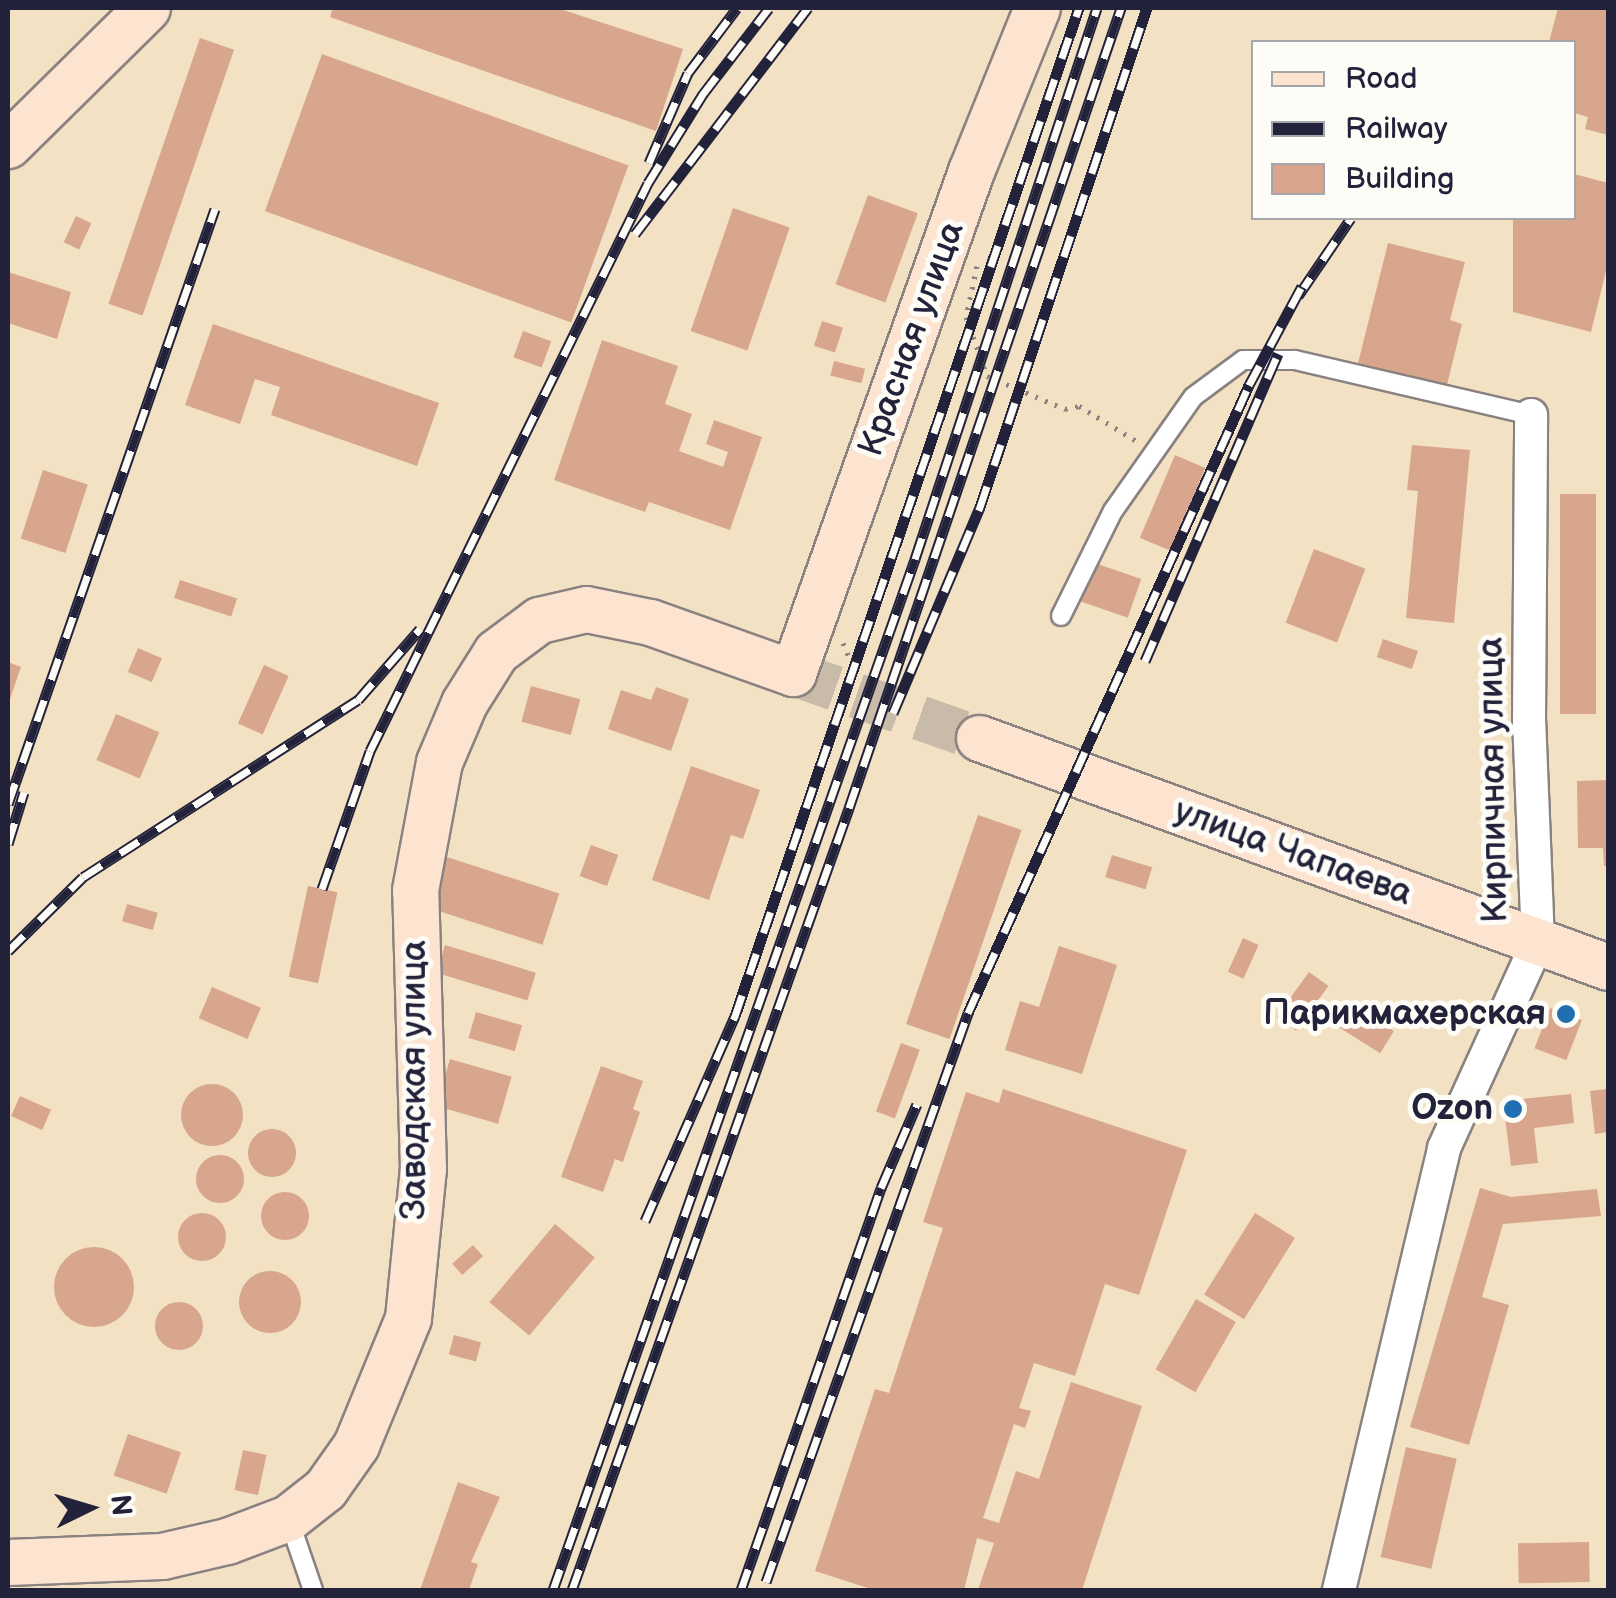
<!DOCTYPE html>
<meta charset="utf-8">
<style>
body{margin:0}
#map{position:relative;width:1616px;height:1598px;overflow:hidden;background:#f3e1c4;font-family:"Balsamiq Sans",sans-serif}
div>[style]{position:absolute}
.building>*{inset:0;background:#d7a68d;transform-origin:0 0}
.round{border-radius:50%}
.secondary-tunnel>*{height:45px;margin-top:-22.5px;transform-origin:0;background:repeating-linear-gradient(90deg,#c9bba9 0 45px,transparent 0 67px)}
.path>*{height:5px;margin-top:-2.5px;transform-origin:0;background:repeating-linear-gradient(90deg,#8a8280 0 2.5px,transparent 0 10.5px)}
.roads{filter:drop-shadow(2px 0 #8a8280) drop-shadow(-2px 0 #8a8280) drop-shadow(0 2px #8a8280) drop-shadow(0 -2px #8a8280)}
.service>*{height:18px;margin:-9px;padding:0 9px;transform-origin:9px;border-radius:9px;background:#fff}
.minor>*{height:32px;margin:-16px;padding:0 16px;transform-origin:16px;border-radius:16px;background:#fff}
.secondary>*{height:45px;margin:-22.5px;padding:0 22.5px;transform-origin:22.5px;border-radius:22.5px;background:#fde4d1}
.rail>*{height:11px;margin-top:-5.5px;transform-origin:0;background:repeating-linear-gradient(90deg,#fdfcf7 0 22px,#22223b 0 44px);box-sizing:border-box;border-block:2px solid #22223b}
.dots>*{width:28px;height:28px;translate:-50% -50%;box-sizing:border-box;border:5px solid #fdfcf7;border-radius:50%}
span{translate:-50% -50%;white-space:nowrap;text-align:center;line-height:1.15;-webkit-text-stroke:10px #fdfcf7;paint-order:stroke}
.street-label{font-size:35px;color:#22223b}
.poi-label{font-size:35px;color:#22223b;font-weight:700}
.right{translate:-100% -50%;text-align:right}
.frame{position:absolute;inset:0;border:10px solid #22223b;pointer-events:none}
.legend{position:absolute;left:1251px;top:40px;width:325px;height:180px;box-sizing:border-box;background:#fdfcf7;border:2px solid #a5a5ac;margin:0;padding:12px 18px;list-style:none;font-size:30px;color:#22223b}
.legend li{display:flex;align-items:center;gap:20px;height:50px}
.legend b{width:50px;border:2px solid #a5a5ac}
.north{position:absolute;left:40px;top:1458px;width:100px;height:100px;-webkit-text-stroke:8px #fdfcf7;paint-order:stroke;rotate:85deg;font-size:28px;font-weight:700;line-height:40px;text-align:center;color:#22223b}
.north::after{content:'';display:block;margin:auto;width:35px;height:45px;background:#22223b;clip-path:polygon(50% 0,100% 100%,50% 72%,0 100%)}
</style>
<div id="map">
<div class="building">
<i style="clip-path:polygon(333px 8px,557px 8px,683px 49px,656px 131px,330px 17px)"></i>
<i style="clip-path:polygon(1558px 8px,1608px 8px,1608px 135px,1585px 129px,1588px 117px,1574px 113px,1574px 42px,1549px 42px)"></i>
<i style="left:200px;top:38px;width:36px;height:281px;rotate:19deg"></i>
<i style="left:322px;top:54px;width:326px;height:167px;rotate:20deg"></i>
<i style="clip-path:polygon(1574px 174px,1608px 183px,1608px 263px,1591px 332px,1513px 312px,1513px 218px,1574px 218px)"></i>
<i style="left:868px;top:195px;width:53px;height:95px;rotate:20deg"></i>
<i style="left:733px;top:208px;width:60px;height:130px;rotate:19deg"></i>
<i style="left:76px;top:216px;width:17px;height:29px;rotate:25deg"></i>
<i style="clip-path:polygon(1388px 243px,1465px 262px,1450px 320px,1462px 324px,1447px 385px,1358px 363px)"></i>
<i style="clip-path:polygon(8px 272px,71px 292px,57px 339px,8px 323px)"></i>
<i style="left:822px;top:321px;width:22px;height:26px;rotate:18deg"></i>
<i style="clip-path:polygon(213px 324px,439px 403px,417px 466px,271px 415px,280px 387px,255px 379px,240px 424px,185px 405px)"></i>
<i style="left:523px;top:331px;width:30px;height:28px;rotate:20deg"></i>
<i style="clip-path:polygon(602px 340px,678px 366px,665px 404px,692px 414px,679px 451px,723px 467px,728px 452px,706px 444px,714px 420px,762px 437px,730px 530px,649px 502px,645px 512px,554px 480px)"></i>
<i style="left:834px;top:361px;width:32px;height:15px;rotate:14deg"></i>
<i style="clip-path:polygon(1412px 445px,1470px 450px,1454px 623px,1406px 618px,1418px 491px,1407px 490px)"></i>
<i style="left:1175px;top:455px;width:33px;height:90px;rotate:23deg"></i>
<i style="left:43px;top:470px;width:47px;height:72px;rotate:18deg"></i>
<i style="left:1560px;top:494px;width:36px;height:220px"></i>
<i style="left:1314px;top:549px;width:55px;height:79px;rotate:21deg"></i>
<i style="left:1092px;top:562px;width:52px;height:41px;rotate:19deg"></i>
<i style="left:180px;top:580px;width:60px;height:19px;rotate:18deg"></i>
<i style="left:1383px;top:639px;width:37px;height:19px;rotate:19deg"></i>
<i style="left:138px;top:648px;width:26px;height:26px;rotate:23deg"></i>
<i style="clip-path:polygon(8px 662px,21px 667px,8px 705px)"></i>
<i style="left:264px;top:665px;width:27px;height:64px;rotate:24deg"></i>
<i style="left:531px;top:686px;width:51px;height:37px;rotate:15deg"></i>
<i style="clip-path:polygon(656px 687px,689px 699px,671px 751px,608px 729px,621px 690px,651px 700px)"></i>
<i style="left:116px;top:714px;width:47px;height:50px;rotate:23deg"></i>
<i style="clip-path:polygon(691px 766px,760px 790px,743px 839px,731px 835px,709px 900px,652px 880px)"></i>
<i style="clip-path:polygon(1608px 780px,1608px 866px,1604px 866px,1603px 848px,1578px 848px,1577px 781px)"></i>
<i style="left:978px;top:815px;width:46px;height:221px;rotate:19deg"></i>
<i style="left:591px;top:845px;width:29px;height:33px;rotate:20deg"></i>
<i style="left:1112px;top:855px;width:42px;height:23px;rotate:17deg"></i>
<i style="left:447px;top:857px;width:118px;height:54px;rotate:18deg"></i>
<i style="left:308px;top:886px;width:30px;height:93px;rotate:12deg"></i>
<i style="left:127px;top:904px;width:32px;height:18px;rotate:16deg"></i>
<i style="left:1243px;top:938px;width:17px;height:37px;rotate:24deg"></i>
<i style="left:445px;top:945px;width:95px;height:29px;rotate:17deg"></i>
<i style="clip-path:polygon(1059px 946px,1117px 965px,1082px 1074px,1005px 1050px,1020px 1001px,1039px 1007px)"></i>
<i style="left:1309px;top:972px;width:24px;height:55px;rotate:36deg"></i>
<i style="left:212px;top:987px;width:53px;height:34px;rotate:23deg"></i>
<i style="left:1349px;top:1003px;width:53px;height:26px;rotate:32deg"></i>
<i style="left:1550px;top:1008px;width:34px;height:43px;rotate:21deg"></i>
<i style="left:476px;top:1012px;width:48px;height:27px;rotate:16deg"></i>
<i style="left:901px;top:1043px;width:20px;height:73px;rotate:20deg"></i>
<i style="left:450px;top:1059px;width:64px;height:49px;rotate:16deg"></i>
<i style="clip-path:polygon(601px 1066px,643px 1081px,633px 1109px,640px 1112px,623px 1162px,615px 1159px,603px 1192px,561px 1177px)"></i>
<i class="round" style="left:181px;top:1084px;width:62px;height:62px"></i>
<i style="clip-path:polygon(1003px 1089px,1187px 1150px,1139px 1295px,1105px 1284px,1075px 1376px,1034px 1363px,1019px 1408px,1031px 1411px,1025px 1428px,1014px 1424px,983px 1518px,999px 1523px,1016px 1471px,1039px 1479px,1071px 1382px,1142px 1406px,1082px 1590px,978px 1590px,994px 1543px,977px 1538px,964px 1590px,874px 1590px,815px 1571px,875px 1389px,889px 1393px,943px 1228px,923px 1222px,966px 1092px,999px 1103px)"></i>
<i style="clip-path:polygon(1608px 1089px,1608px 1132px,1595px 1134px,1590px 1091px)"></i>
<i style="clip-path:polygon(1571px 1094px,1574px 1123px,1534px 1128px,1538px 1163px,1511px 1166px,1503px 1101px)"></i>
<i style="left:20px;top:1096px;width:34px;height:22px;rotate:24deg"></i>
<i class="round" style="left:248px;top:1129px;width:48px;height:48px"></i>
<i class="round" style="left:196px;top:1155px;width:48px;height:48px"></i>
<i style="clip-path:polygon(1480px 1188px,1511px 1197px,1597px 1189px,1601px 1216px,1503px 1224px,1482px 1297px,1509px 1305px,1469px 1445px,1410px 1427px)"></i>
<i class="round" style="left:261px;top:1192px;width:48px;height:48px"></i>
<i style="left:1255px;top:1213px;width:47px;height:96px;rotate:32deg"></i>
<i class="round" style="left:178px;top:1213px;width:48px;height:48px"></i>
<i style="left:555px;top:1224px;width:52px;height:102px;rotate:40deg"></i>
<i style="left:473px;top:1245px;width:15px;height:28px;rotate:48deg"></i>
<i class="round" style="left:54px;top:1247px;width:80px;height:80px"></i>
<i class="round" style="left:239px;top:1271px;width:62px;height:62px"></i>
<i style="left:1196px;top:1299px;width:46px;height:81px;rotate:30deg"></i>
<i class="round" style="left:155px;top:1302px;width:48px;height:48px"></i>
<i style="left:454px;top:1335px;width:28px;height:20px;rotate:15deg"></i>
<i style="left:128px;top:1434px;width:56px;height:44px;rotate:19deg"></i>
<i style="left:1406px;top:1447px;width:52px;height:113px;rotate:13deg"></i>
<i style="left:243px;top:1450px;width:24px;height:41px;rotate:12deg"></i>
<i style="clip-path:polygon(458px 1482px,500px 1497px,471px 1562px,478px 1564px,469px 1590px,420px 1590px)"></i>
<i style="left:1589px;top:1542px;width:40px;height:71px;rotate:89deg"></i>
</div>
<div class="secondary-tunnel">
<i style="left:793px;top:673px;width:197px;rotate:19.3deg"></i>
</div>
<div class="path">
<i style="left:977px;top:266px;width:52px;rotate:102.2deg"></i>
<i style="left:966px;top:317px;width:63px;rotate:70.4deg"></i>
<i style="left:987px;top:376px;width:85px;rotate:22.9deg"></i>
<i style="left:1065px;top:409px;width:14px;rotate:-12deg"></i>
<i style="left:1079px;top:406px;width:66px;rotate:31.3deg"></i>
<i style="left:843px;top:643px;width:23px;rotate:67deg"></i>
</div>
<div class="roads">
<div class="service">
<i style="left:1061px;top:616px;width:117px;rotate:-63.7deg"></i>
<i style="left:1113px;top:511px;width:139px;rotate:-54.9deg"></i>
<i style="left:1193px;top:397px;width:62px;rotate:-36.5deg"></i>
<i style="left:1243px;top:360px;width:52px"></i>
<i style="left:1295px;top:360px;width:242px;rotate:13.1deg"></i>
<i style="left:289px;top:1520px;width:74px;rotate:71.1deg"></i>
</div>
<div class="minor">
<i style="left:1339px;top:1590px;width:454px;rotate:-76.6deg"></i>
<i style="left:1444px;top:1148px;width:226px;rotate:-65.5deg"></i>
<i style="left:1538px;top:942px;width:221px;rotate:-92.3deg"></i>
<i style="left:1529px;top:721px;width:306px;rotate:-89.6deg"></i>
</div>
<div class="secondary">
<i style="left:8px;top:145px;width:195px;rotate:-44.6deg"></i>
<i style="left:979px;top:738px;width:669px;rotate:20.01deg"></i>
<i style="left:8px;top:1562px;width:154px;rotate:-2.2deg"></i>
<i style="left:162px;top:1556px;width:67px;rotate:-13deg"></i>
<i style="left:227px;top:1541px;width:65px;rotate:-20.7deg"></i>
<i style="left:288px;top:1518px;width:47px;rotate:-38.1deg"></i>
<i style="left:325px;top:1489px;width:54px;rotate:-54.8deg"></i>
<i style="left:356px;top:1445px;width:137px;rotate:-67.7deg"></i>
<i style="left:408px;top:1318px;width:150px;rotate:-84.3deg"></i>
<i style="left:423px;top:1169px;width:279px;rotate:-91.6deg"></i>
<i style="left:415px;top:890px;width:130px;rotate:-79.4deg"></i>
<i style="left:439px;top:762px;width:64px;rotate:-67deg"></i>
<i style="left:464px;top:703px;width:60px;rotate:-57.9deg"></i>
<i style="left:496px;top:652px;width:54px;rotate:-36.7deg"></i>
<i style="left:539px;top:620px;width:48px;rotate:-13.2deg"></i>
<i style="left:586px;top:609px;width:65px;rotate:11.5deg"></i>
<i style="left:650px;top:622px;width:152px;rotate:19.6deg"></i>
<i style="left:793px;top:673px;width:533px;rotate:-70.48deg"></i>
<i style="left:971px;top:171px;width:176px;rotate:-68deg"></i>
</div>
</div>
<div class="rail">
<i style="left:649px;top:163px;width:98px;rotate:-66.6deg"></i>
<i style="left:688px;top:73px;width:81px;rotate:-53deg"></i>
<i style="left:635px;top:234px;width:285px;rotate:-52.6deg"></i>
<i style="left:1298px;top:296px;width:94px;rotate:-55.8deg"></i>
<i style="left:1145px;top:661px;width:335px;rotate:-66.6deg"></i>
<i style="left:893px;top:713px;width:224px;rotate:-67.1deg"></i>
<i style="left:980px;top:507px;width:526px;rotate:-71.5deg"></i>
<i style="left:8px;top:804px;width:630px;rotate:-70.82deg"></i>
<i style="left:8px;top:844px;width:54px;rotate:-72.9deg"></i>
<i style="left:322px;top:889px;width:146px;rotate:-70.8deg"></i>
<i style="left:370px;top:751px;width:632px;rotate:-63.92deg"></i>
<i style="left:648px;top:183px;width:105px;rotate:-58.3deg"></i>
<i style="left:703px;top:94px;width:108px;rotate:-52.5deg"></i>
<i style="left:8px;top:951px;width:105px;rotate:-44.6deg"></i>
<i style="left:83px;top:877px;width:327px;rotate:-32.8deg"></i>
<i style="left:358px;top:700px;width:94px;rotate:-48.9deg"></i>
<i style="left:645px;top:1221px;width:224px;rotate:-66.3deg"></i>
<i style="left:735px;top:1016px;width:1065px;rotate:-71.16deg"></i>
<i style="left:766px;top:1582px;width:604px;rotate:-70.45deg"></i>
<i style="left:968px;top:1013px;width:688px;rotate:-65.89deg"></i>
<i style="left:1249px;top:385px;width:112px;rotate:-61.8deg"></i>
<i style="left:553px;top:1590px;width:1093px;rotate:-70.65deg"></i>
<i style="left:915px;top:559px;width:580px;rotate:-71.72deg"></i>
<i style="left:572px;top:1590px;width:830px;rotate:-70.49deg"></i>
<i style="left:849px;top:808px;width:845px;rotate:-71.22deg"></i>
<i style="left:741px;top:1590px;width:426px;rotate:-70.8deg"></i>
<i style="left:881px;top:1188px;width:91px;rotate:-66.8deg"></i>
</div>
<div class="dots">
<i style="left:1566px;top:1014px;background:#1f6fb2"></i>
<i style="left:1513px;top:1109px;background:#1f6fb2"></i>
</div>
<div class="street-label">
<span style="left:912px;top:339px;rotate:-70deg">Красная улица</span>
<span style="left:1494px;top:780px;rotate:-91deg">Кирпичная улица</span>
<span style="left:1293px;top:853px;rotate:20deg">улица Чапаева</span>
<span style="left:415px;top:1080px;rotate:-90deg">Заводская улица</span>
</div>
<div class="poi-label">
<span class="right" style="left:1546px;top:1014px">Парикмахерская</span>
<span class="right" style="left:1493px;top:1109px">Ozon</span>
</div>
<div class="frame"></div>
<ul class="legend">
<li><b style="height:12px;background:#fde4d1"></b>Road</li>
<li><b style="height:12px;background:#22223b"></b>Railway</li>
<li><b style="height:28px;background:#d7a68d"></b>Building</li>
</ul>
<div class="north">N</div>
</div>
